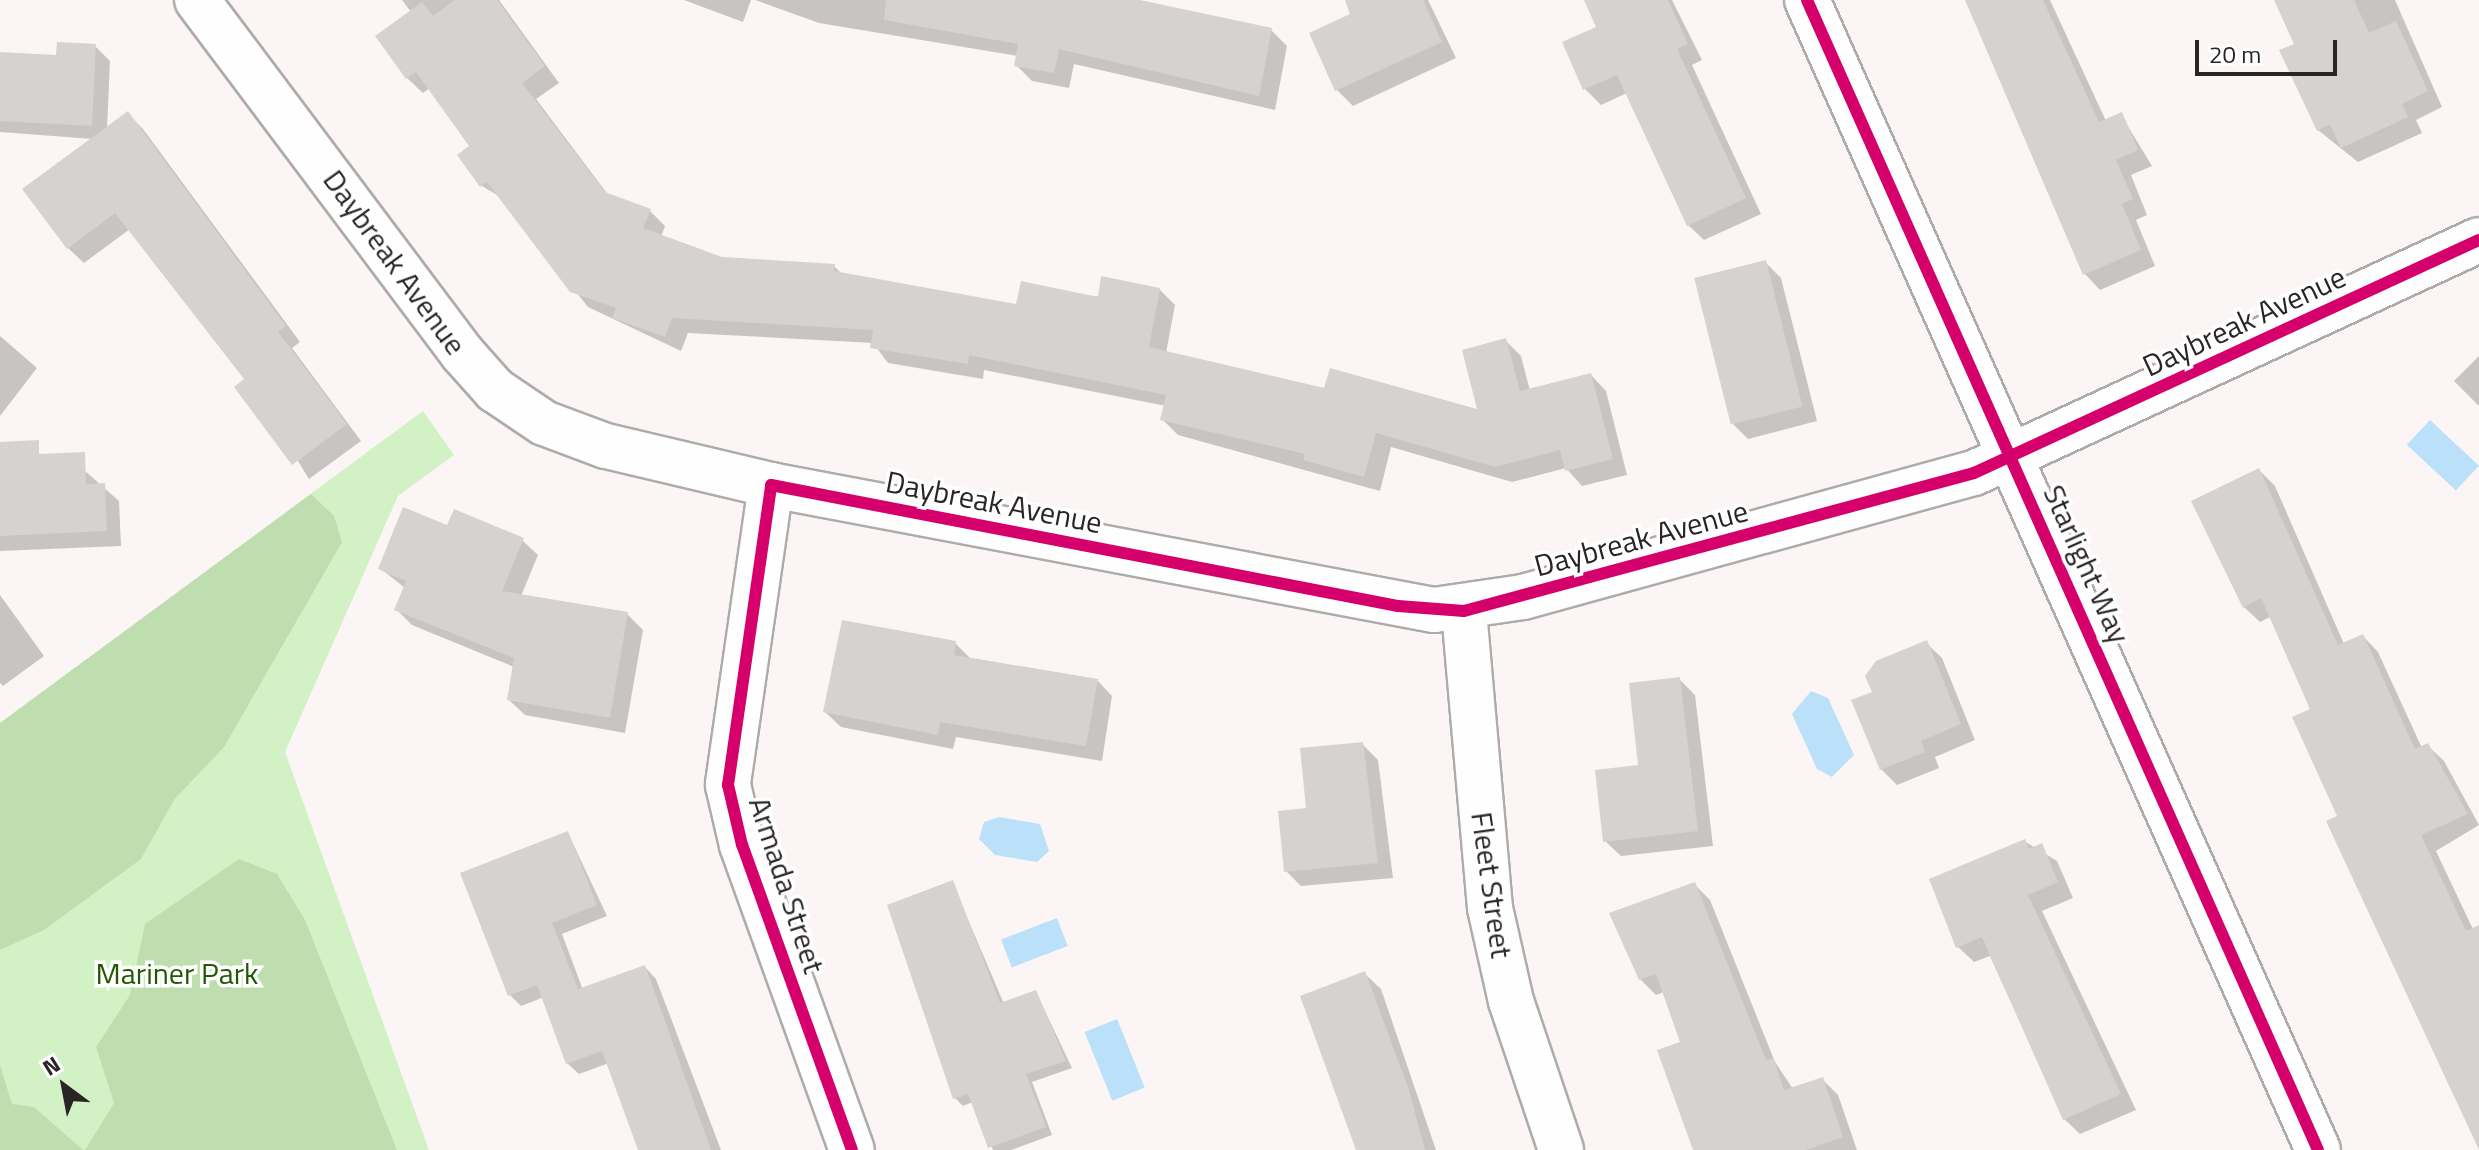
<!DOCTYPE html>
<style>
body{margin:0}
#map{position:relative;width:2479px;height:1150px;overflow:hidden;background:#fbf6f5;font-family:"Titillium Web",sans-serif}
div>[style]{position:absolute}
.green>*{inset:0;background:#d2f2c5}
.forest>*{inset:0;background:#bedeb0}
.water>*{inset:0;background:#bbe1fa;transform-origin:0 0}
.shadow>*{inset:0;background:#0003}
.building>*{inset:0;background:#d6d2d1;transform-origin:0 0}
.roads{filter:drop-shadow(2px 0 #afabaa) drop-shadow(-2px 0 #afabaa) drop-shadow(0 2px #afabaa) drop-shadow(0 -2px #afabaa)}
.minor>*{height:44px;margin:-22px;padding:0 22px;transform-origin:22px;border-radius:22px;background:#fefefe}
.cycleway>*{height:12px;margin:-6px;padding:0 6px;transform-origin:6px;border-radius:6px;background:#d6006c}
span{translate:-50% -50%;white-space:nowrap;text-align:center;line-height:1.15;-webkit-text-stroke:7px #fff;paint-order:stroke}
.street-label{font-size:30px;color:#292524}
.park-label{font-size:30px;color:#1f5901}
.north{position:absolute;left:24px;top:1046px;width:80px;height:80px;-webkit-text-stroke:6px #fff;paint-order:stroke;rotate:328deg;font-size:22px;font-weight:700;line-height:32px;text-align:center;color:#292524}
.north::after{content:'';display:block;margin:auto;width:28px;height:36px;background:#292524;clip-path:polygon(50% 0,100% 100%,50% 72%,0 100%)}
.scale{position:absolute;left:2195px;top:40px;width:142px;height:36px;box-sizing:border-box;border:4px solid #292524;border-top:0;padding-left:10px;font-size:24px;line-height:28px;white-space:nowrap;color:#292524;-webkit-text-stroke:6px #fff;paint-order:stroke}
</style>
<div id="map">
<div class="green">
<i style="clip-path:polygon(423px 411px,454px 455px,398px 496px,285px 752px,429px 1150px,0 1150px,0 723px)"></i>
</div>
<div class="forest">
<i style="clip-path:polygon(311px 494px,334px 516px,342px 542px,224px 747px,174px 800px,141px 859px,44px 930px,0 950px,0 723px)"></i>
<i style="clip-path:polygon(239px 859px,277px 874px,305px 920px,397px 1150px,85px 1150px,114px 1103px,96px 1047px,130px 995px,145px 924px)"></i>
<i style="clip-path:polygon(0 1065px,12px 1104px,34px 1107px,83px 1150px,0 1150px)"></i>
</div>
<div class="water">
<i style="left:2430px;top:420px;width:67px;height:34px;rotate:43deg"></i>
<i style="clip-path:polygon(1811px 691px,1828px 698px,1854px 755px,1832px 777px,1817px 769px,1792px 714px)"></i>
<i style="clip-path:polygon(999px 817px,1040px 824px,1049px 851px,1037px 862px,995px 855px,979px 839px,984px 822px)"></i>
<i style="left:1057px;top:918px;width:30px;height:60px;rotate:69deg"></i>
<i style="left:1117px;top:1019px;width:74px;height:35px;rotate:68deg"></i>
</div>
<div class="shadow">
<i style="clip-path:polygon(402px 0,499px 0,559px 83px,536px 99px,609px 196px,650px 211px,665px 226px,661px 237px,722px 259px,834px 266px,843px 275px,1018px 306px,1159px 289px,1175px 305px,1166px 353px,1325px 390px,1480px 412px,1506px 341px,1521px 356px,1530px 391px,1591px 375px,1606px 391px,1627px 475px,1582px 486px,1566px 468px,1512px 482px,1391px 447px,1380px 491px,1178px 435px,1162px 419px,1166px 406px,984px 370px,983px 379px,888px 363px,873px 343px,688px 333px,681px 351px,588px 307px,502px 198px,482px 186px,472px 146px,430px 88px,423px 93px,407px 78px,411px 12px)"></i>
<i style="clip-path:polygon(684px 0,751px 0,743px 22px)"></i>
<i style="clip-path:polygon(755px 0,1123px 0,1271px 30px,1287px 46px,1275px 110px,1074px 64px,1069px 88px,1032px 81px,1016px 65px,1018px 56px,819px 23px)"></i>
<i style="clip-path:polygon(1387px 0,1428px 0,1456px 58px,1353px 106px,1337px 90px,1311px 34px)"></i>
<i style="clip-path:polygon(1586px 0,1672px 0,1702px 60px,1692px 65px,1761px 214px,1704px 240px,1688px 225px,1627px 93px,1601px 105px,1585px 89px,1599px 28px)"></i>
<i style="clip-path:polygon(1966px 0,2050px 0,2106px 121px,2121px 115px,2152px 166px,2131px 175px,2147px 215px,2136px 220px,2155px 266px,2100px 290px,2085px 274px)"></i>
<i style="clip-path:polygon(2276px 0,2395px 0,2442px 107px,2416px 120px,2422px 133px,2358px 162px,2318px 130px,2297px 45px)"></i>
<i style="clip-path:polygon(95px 46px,110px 61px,107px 129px,128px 114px,143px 129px,300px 342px,292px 348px,361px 441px,309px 479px,247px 379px,130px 229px,84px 263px,68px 248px,93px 139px,0 132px,0 54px,58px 57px)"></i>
<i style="clip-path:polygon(1765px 262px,1781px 278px,1817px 421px,1748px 439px,1732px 423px)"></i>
<i style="clip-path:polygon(0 336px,37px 368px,0 416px)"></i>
<i style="clip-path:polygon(2479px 356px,2479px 406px,2454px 381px)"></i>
<i style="clip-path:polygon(2259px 470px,2275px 486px,2344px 644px,2363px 636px,2378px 652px,2422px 748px,2428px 746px,2444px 761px,2479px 825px,2436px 851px,2479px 942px,2479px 1144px,2340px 817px,2313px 710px,2270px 617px,2260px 622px,2244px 607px)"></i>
<i style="clip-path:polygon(85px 471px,119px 501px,121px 546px,0 551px,0 472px)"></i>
<i style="clip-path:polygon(448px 527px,522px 540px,538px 555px,521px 596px,627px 614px,643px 630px,625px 733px,525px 715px,509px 700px,514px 667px,412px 625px,396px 609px,405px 588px,380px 568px)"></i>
<i style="clip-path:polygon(0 595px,44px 656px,3px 686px,0 683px)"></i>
<i style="clip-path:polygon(955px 643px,972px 660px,1097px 680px,1112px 696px,1102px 761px,956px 737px,953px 749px,841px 727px,825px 712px)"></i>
<i style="clip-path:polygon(1926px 643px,1942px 658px,1975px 740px,1935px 757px,1939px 768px,1897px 785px,1881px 769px,1875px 693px)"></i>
<i style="clip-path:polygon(1679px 679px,1695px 695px,1713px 846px,1621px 856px,1605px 841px)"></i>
<i style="clip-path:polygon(1362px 744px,1378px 760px,1393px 878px,1301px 886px,1286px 871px,1308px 810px)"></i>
<i style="clip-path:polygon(568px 833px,607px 916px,562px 934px,583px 990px,645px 967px,656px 979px,721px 1150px,640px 1150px,609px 1063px,579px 1074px,567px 1063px,544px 997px,521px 1006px,510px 995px)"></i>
<i style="clip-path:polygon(2024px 841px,2057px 861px,2073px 898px,2042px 911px,2136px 1110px,2080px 1134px,2064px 1119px,1990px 956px,1974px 962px,1958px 947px)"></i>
<i style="clip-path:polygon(952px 882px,1004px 1004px,1036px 992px,1072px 1068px,1032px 1082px,1052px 1135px,1011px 1150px,993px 1150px,973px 1102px,963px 1106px,955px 1098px,890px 906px)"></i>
<i style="clip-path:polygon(1694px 884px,1710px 900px,1775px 1062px,1793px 1089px,1822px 1079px,1838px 1095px,1857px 1150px,1695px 1150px,1682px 1043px,1664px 992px,1656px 995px,1640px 979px)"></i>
<i style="clip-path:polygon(1365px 974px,1381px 989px,1436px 1150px,1359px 1150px)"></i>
</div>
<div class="building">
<i style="clip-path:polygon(455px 0,497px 0,545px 66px,522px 83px,605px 192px,651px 209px,643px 228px,722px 257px,835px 264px,834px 271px,1016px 304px,1021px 281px,1098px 297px,1101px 276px,1160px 288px,1149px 347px,1324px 388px,1330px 368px,1477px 409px,1462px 350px,1506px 338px,1520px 391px,1591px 373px,1613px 459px,1565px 471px,1560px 450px,1495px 467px,1376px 433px,1364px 477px,1303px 460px,1305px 454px,1160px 420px,1166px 395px,969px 355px,968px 364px,870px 348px,873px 330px,672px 318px,665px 337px,612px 318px,616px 308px,570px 292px,487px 182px,480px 187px,457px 155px,469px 146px,416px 72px,406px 79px,375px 36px,422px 2px,433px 16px)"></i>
<i style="clip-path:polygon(886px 0,1140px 0,1272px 28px,1259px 96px,1059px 49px,1054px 73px,1014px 66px,1018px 44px,884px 20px)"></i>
<i style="clip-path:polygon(1345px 0,1423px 0,1442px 42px,1335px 91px,1309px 33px,1350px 14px)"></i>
<i style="clip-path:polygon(1584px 0,1668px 0,1688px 44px,1677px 49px,1746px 198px,1687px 226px,1617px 75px,1583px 90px,1562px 42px,1596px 27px)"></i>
<i style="clip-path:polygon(1965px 0,2043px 0,2099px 122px,2122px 112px,2138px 150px,2116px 160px,2133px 199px,2122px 204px,2141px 250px,2083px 275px)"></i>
<i style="clip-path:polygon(2274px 0,2354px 0,2369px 33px,2396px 21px,2428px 91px,2402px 104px,2408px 117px,2341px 148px,2330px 124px,2317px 131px,2279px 50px,2294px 44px)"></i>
<i style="clip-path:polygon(57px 42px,96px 44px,92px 126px,0 121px,0 52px,56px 55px)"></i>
<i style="clip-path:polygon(128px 111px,286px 326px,278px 332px,347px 424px,292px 465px,234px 387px,244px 379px,115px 213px,67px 249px,22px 189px)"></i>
<i style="left:1766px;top:260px;width:151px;height:74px;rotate:76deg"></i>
<i style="clip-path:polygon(39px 440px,39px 454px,85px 452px,86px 484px,105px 483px,107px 531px,0 536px,0 442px)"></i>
<i style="clip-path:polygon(2259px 468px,2338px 645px,2363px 634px,2415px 749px,2428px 743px,2468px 814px,2421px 835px,2466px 931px,2479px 925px,2479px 1150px,2326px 821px,2337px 816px,2292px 717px,2310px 709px,2261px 598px,2243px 608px,2191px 501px)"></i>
<i style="clip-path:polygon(403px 507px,447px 525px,454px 509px,524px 538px,502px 591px,628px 612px,610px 718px,507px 700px,514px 658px,394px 610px,406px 581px,378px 569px)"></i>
<i style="clip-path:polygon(842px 620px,956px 641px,954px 655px,1098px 679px,1086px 746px,940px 722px,938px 735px,823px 712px)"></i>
<i style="clip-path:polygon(1927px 640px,1961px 724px,1921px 741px,1925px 752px,1880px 770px,1851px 700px,1872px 692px,1865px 676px,1876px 661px)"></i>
<i style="clip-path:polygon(1680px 677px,1698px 831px,1603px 842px,1595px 770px,1638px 765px,1629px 683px)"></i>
<i style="clip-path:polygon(1363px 742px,1378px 863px,1284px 872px,1278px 811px,1306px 808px,1300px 748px)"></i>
<i style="clip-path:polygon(568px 831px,597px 905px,552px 923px,578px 989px,645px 965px,711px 1150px,638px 1150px,602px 1051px,566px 1064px,537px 985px,508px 996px,460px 873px)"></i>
<i style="clip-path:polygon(2025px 839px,2029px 849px,2042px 843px,2058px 882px,2028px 895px,2121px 1094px,2063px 1120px,1982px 937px,1956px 948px,1929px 879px)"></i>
<i style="clip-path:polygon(953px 880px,1000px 1003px,1036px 990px,1066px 1061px,1026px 1074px,1046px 1127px,988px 1148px,968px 1094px,953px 1099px,887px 905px)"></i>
<i style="clip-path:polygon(1695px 882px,1766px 1060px,1773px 1058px,1784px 1090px,1823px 1077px,1843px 1137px,1806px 1150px,1693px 1150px,1657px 1050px,1680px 1042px,1656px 974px,1639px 980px,1609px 913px)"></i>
<i style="clip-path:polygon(1365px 971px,1409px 1090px,1425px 1150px,1356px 1150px,1300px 996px)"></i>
</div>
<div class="roads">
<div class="minor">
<i style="left:197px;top:0;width:441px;rotate:53.1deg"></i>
<i style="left:462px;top:353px;width:50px;rotate:48.3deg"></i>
<i style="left:495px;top:390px;width:59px;rotate:34deg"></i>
<i style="left:544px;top:423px;width:66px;rotate:20.4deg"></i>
<i style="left:606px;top:446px;width:170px;rotate:13.3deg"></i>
<i style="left:771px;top:485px;width:675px;rotate:10.68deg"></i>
<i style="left:1434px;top:610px;width:90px;rotate:-8.3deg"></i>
<i style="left:1523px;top:597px;width:468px;rotate:-15.4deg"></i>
<i style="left:1974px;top:473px;width:556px;rotate:-24.77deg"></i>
<i style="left:1807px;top:0;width:1258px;rotate:66.04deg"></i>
<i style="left:771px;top:485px;width:303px;rotate:98.2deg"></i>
<i style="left:728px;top:785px;width:62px;rotate:76.9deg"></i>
<i style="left:742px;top:845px;width:324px;rotate:70.2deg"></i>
<i style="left:1464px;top:611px;width:298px;rotate:85deg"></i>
<i style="left:1490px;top:908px;width:95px;rotate:77.3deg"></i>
<i style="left:1511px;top:1001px;width:157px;rotate:71.4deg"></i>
</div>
</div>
<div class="cycleway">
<i style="left:1807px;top:0;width:1258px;rotate:66.04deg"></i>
<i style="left:852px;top:1150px;width:324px;rotate:-109.8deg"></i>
<i style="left:742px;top:845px;width:62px;rotate:-103.1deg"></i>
<i style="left:728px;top:785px;width:303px;rotate:-81.8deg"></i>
<i style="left:771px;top:485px;width:639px;rotate:10.92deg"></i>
<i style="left:1398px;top:606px;width:66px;rotate:4.3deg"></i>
<i style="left:1464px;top:611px;width:528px;rotate:-15.14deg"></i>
<i style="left:1974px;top:473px;width:556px;rotate:-24.77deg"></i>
</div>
<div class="street-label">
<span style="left:395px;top:262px;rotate:54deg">Daybreak Avenue</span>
<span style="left:2244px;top:321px;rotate:-25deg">Daybreak Avenue</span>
<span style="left:994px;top:502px;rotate:11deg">Daybreak Avenue</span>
<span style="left:1641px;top:538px;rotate:-15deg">Daybreak Avenue</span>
<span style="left:2087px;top:564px;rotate:66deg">Starlight Way</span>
<span style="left:787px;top:885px;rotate:72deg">Armada Street</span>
<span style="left:1492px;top:885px;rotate:82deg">Fleet Street</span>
</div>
<div class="park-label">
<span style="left:177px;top:973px">Mariner Park</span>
</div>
<div class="north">N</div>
<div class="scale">20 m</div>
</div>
